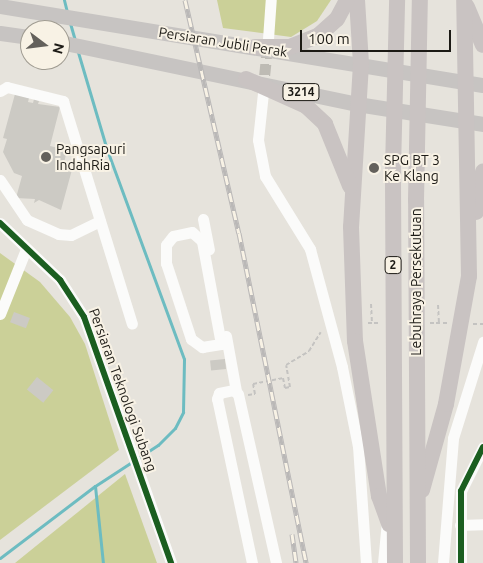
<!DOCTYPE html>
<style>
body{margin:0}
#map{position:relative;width:483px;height:563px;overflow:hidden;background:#e6e3dc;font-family:Ubuntu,sans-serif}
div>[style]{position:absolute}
.green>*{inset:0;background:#cbd098}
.stream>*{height:3px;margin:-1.5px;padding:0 1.5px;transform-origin:1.5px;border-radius:1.5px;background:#6dbcc1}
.building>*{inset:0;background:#cccac4;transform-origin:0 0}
.minor-tunnel>*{height:11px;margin-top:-5.5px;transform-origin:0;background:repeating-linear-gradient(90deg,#bebbb4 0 11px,transparent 0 16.5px)}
.path>*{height:2px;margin-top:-1px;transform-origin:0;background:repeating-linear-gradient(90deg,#c4c3c1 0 4px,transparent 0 6.5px)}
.minor>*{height:11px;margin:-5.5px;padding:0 5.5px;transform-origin:5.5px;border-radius:5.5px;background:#fbfbfa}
.major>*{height:15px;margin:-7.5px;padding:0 7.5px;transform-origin:7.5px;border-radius:7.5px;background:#c7c4c2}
.highway>*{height:16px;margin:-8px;padding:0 8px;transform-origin:8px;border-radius:8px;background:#c9c3c2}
.rail>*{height:5px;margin-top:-2.5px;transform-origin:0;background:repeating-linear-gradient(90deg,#f8f2e5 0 9px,#bab8b7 0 18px);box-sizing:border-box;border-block:1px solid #bab8b7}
.cycleway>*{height:6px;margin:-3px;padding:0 3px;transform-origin:3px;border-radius:3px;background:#1b5e20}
.dots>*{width:14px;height:14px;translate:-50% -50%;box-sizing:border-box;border:2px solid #f8f2e5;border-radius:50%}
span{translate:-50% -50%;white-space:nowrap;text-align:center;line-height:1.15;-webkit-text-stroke:4px #f8f2e5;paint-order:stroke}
.shield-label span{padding:1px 4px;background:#f8f2e5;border:1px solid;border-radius:4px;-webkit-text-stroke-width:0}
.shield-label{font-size:12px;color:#1c1a15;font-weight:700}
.street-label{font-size:14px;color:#1c1a15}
.poi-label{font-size:14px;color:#1c1a15}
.left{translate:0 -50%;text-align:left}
.north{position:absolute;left:20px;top:20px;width:50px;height:50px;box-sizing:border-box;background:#f8f2e5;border:1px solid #a09c92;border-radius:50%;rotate:105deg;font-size:14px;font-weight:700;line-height:20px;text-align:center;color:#1c1a15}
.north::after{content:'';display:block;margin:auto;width:18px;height:22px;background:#63605b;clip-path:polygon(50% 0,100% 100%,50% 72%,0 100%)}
.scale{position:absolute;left:300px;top:30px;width:151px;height:22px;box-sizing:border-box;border:2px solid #1c1a15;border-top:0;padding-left:6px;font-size:15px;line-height:18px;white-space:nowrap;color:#1c1a15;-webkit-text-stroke:4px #f8f2e5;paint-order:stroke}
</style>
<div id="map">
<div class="green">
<i style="clip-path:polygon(217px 0,331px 0,317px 21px,291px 37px,223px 28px)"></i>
<i style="clip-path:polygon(0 253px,40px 282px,70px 317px,85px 344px,119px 450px,0 540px)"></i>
<i style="clip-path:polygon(125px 474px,157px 563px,15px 563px)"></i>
</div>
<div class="stream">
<i style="left:64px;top:0;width:12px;rotate:76deg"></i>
<i style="left:70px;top:23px;width:19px;rotate:74deg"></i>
<i style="left:95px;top:486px;width:77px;rotate:84.1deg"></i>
<i style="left:0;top:558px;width:119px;rotate:-37.2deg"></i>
<i style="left:95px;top:486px;width:75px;rotate:-33.1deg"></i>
<i style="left:158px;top:445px;width:24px;rotate:-45deg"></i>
<i style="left:175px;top:428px;width:18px;rotate:-63deg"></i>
<i style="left:183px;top:412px;width:53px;rotate:-88.9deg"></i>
<i style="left:184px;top:359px;width:223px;rotate:-110.2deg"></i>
<i style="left:107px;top:150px;width:102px;rotate:-106.5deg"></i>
</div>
<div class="building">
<i style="clip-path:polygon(15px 94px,29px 98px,28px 102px,33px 103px,34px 99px,39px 101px,38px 104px,60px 107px,50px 146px,67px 150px,64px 163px,73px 166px,61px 210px,39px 200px,34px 203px,35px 199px,16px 198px,22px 176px,14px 173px,3px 152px,7px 139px,3px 138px)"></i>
<i style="left:14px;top:312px;width:17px;height:11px;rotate:21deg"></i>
<i style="left:225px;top:359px;width:10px;height:15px;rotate:84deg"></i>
<i style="left:37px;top:377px;width:21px;height:16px;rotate:39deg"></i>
</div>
<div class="minor-tunnel">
<i style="left:263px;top:91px;width:48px;rotate:-84.1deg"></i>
</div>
<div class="path">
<i style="left:371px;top:304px;width:19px;rotate:87deg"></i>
<i style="left:438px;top:305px;width:17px;rotate:87deg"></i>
<i style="left:368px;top:323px;width:13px"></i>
<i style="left:430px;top:323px;width:18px"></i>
<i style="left:473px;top:324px;width:10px"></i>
<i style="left:248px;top:395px;width:7px;rotate:-8deg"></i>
<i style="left:255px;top:394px;width:10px;rotate:-101deg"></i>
<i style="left:253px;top:384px;width:31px;rotate:-11deg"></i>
<i style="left:283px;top:378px;width:10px;rotate:79deg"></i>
<i style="left:285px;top:388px;width:5px;rotate:-11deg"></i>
<i style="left:290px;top:387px;width:22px;rotate:-100deg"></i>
<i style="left:286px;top:365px;width:27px;rotate:-31deg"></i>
<i style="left:309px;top:351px;width:22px;rotate:-58deg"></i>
</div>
<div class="minor">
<i style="left:268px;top:39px;width:39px;rotate:-86deg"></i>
<i style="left:0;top:91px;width:8px;rotate:-30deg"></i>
<i style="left:7px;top:87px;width:58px;rotate:14deg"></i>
<i style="left:63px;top:101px;width:233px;rotate:72.8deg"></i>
<i style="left:263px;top:93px;width:47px;rotate:96.1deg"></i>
<i style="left:258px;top:140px;width:37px;rotate:79deg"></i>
<i style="left:265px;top:176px;width:86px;rotate:58.3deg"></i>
<i style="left:310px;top:249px;width:122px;rotate:74.8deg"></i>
<i style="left:342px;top:367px;width:81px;rotate:78.6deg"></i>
<i style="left:358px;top:446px;width:117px;rotate:86.1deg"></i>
<i style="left:0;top:180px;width:48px;rotate:56deg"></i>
<i style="left:27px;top:220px;width:34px;rotate:24deg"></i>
<i style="left:58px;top:234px;width:13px;rotate:4deg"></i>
<i style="left:71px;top:235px;width:32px;rotate:-26deg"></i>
<i style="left:203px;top:219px;width:31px;rotate:79deg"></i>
<i style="left:0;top:223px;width:83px;rotate:43.5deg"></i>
<i style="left:60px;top:280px;width:44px;rotate:57deg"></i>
<i style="left:84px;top:317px;width:261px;rotate:70.5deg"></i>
<i style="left:0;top:314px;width:70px;rotate:-68.2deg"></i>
<i style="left:226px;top:336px;width:56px;rotate:79.7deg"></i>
<i style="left:221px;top:344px;width:105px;rotate:-100.5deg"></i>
<i style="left:202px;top:241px;width:13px;rotate:-138deg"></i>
<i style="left:192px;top:232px;width:19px;rotate:168deg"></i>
<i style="left:173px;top:236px;width:11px;rotate:128deg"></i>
<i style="left:166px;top:245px;width:18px;rotate:90deg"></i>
<i style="left:166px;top:263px;width:80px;rotate:71.8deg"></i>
<i style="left:191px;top:339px;width:14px;rotate:36deg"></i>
<i style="left:202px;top:347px;width:19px;rotate:-9deg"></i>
<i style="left:221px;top:344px;width:6px;rotate:-9deg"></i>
<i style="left:460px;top:525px;width:23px;rotate:-2deg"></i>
<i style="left:252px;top:563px;width:168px;rotate:-102deg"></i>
<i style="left:217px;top:399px;width:6px;rotate:-72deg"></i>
<i style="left:219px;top:393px;width:14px;rotate:-12deg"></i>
<i style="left:233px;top:390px;width:6px;rotate:39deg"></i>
<i style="left:238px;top:394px;width:173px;rotate:77.3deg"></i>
<i style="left:383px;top:563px;width:42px;rotate:-84.6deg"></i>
<i style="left:443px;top:563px;width:125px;rotate:-85.4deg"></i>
<i style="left:453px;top:438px;width:101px;rotate:-72.6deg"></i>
<i style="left:461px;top:563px;width:72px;rotate:-90deg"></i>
<i style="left:461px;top:491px;width:49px;rotate:-63.4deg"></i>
</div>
<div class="major">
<i style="left:0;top:6px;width:489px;rotate:9.3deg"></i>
<i style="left:0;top:33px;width:30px;rotate:8deg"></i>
<i style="left:60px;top:42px;width:303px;rotate:11.8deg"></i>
<i style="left:357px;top:104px;width:128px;rotate:9deg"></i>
</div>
<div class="highway">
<i style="left:357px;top:0;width:64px;rotate:86.4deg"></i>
<i style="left:361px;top:64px;width:163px;rotate:93.5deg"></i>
<i style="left:351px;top:227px;width:114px;rotate:88deg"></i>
<i style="left:355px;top:341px;width:157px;rotate:81.2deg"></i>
<i style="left:379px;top:496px;width:30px;rotate:70deg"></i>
<i style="left:467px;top:7px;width:41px;rotate:67.2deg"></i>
<i style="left:255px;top:47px;width:35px"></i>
<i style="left:290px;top:47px;width:31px;rotate:-22deg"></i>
<i style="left:319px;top:35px;width:24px;rotate:-42deg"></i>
<i style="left:337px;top:19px;width:21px;rotate:-62deg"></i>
<i style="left:246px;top:79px;width:66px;rotate:24.2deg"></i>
<i style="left:306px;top:106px;width:26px;rotate:43deg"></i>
<i style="left:325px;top:124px;width:67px;rotate:68deg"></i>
<i style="left:476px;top:212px;width:41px;rotate:-80.1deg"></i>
<i style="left:422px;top:490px;width:89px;rotate:-74.4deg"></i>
<i style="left:446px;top:404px;width:130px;rotate:-79.8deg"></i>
<i style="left:469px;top:276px;width:276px;rotate:-91deg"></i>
<i style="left:395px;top:563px;width:394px;rotate:-90.3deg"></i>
<i style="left:393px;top:169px;width:169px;rotate:-88.6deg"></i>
<i style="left:418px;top:563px;width:363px;rotate:-90.3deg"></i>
<i style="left:416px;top:200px;width:200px;rotate:-88.9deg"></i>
</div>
<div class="rail">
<i style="left:185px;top:0;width:239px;rotate:77deg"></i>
<i style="left:239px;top:233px;width:337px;rotate:78.5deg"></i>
<i style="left:292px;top:534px;width:29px;rotate:82deg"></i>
</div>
<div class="cycleway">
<i style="left:0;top:223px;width:83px;rotate:43.5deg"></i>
<i style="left:60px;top:280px;width:44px;rotate:57deg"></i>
<i style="left:84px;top:317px;width:261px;rotate:70.5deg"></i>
<i style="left:461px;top:563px;width:72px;rotate:-90deg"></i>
<i style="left:461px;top:491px;width:49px;rotate:-63.4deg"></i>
</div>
<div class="dots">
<i style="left:46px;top:157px;background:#63605b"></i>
<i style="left:374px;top:168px;background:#63605b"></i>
</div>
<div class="shield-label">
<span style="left:301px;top:92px">3214</span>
<span style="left:393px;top:265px">2</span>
</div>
<div class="street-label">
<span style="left:223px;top:42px;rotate:9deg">Persiaran Jubli Perak</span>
<span style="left:416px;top:282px;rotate:-90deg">Lebuhraya Persekutuan</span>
<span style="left:123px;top:390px;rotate:70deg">Persiaran Teknologi Subang</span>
</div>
<div class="poi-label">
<span class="left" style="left:56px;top:157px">Pangsapuri<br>IndahRia</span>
<span class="left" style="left:384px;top:168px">SPG BT 3<br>Ke Klang</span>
</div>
<div class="north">N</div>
<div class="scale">100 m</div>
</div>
